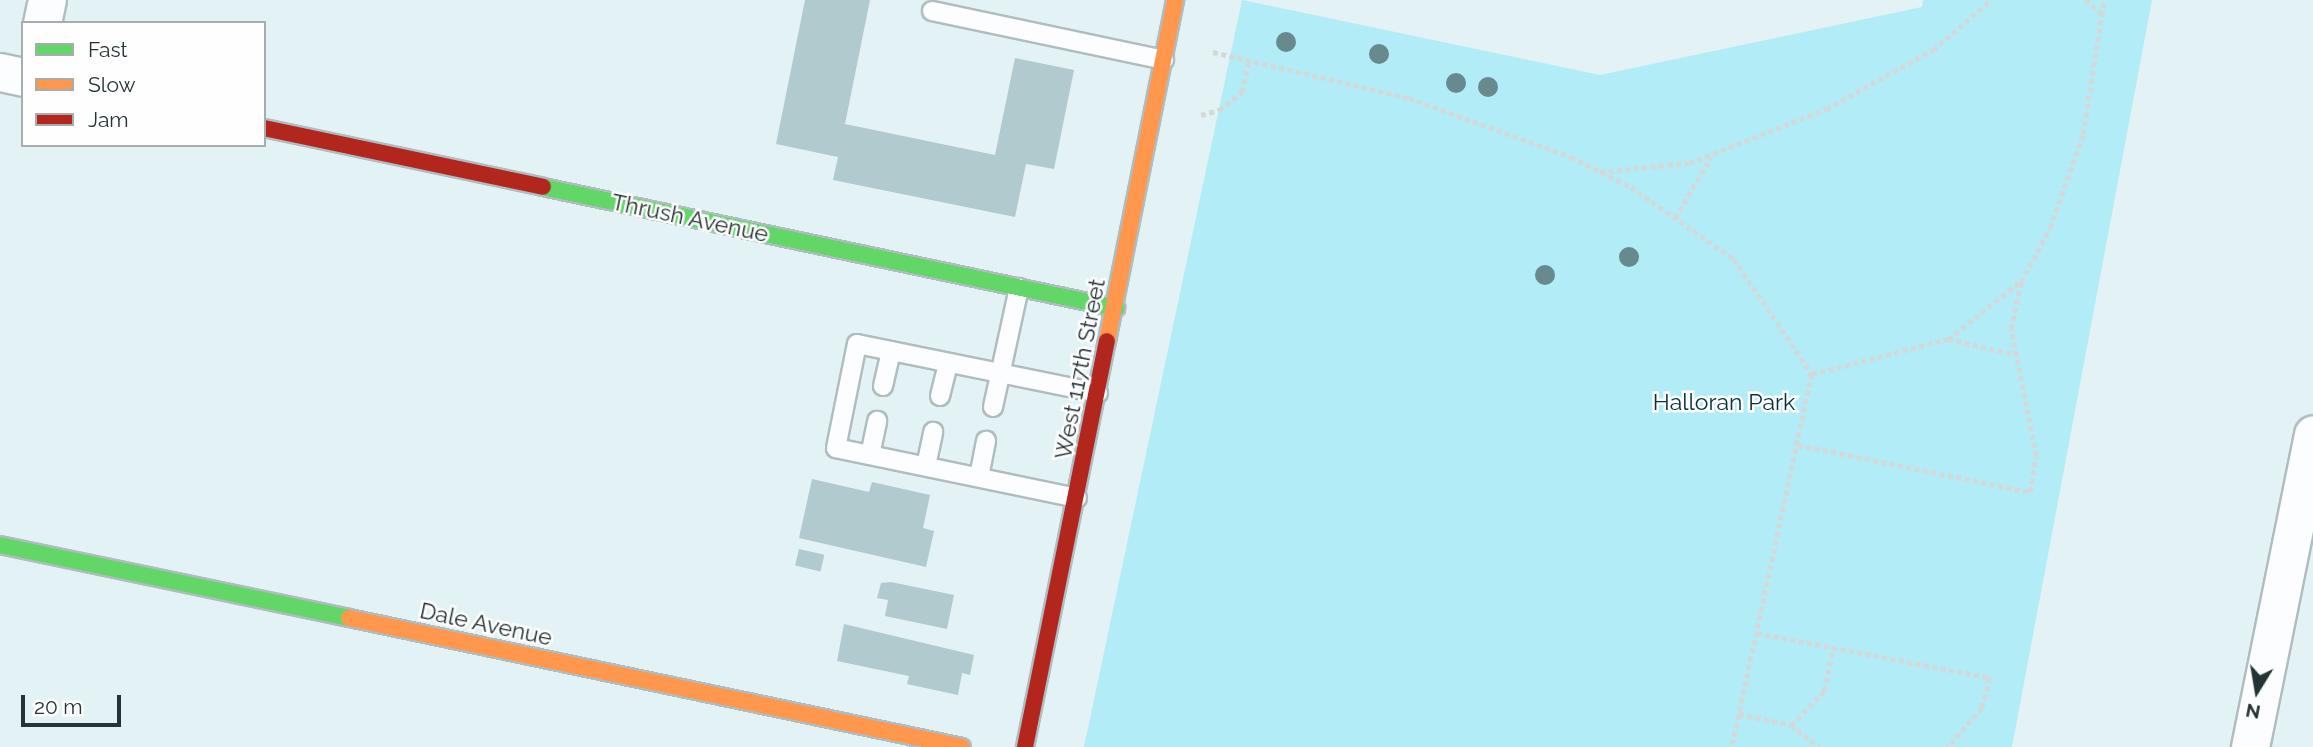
<!DOCTYPE html>
<style>
body{margin:0}
#map{position:relative;width:2313px;height:747px;overflow:hidden;background:#e2f2f5;font-family:Raleway,sans-serif}
div>[style]{position:absolute}
.green>*{inset:0;background:#b2ecf6}
.building>*{inset:0;background:#b0cace;transform-origin:0 0}
.path>*{height:4.5px;margin-top:-2.25px;transform-origin:0;background:repeating-linear-gradient(90deg,#d3d8d9 0 5px,transparent 0 8.5px)}
.roads{filter:drop-shadow(2px 0 #afbdc0) drop-shadow(-2px 0 #afbdc0) drop-shadow(0 2px #afbdc0) drop-shadow(0 -2px #afbdc0)}
.lane>*{height:18px;margin:-9px;padding:0 9px;transform-origin:9px;border-radius:9px;background:#fbfdfe}
.street>*{height:37px;margin:-18.5px;padding:0 18.5px;transform-origin:18.5px;border-radius:18.5px;background:#fbfdfe}
.fast>*{height:16px;margin:-8px;padding:0 8px;transform-origin:8px;border-radius:8px;background:#63d668}
.slow>*{height:16px;margin:-8px;padding:0 8px;transform-origin:8px;border-radius:8px;background:#ff974d}
.jam>*{height:16px;margin:-8px;padding:0 8px;transform-origin:8px;border-radius:8px;background:#b3261e}
.trees>*{width:20px;height:20px;margin:-10px;border-radius:50%;background:#678a8f}
span{translate:-50% -50%;white-space:nowrap;text-align:center;line-height:1.15;-webkit-text-stroke:5px #fefefe;paint-order:stroke}
.street-label{font-size:23px;color:#243335}
.park-label{font-size:23px;color:#03343b}
.legend{position:absolute;left:21px;top:21px;width:245px;height:126px;box-sizing:border-box;background:#fefefe;border:2px solid #a7adae;margin:0;padding:9px 12px;list-style:none;font-size:21px;color:#243335}
.legend li{display:flex;align-items:center;gap:14px;height:35px}
.legend b{width:35px;border:2px solid #a7adae}
.north{position:absolute;left:2222px;top:656px;width:70px;height:70px;-webkit-text-stroke:5px #fefefe;paint-order:stroke;rotate:191deg;font-size:19px;font-weight:700;line-height:28px;text-align:center;color:#243335}
.north::after{content:'';display:block;margin:auto;width:24px;height:32px;background:#243335;clip-path:polygon(50% 0,100% 100%,50% 72%,0 100%)}
.scale{position:absolute;left:21px;top:695px;width:100px;height:32px;box-sizing:border-box;border:4px solid #243335;border-top:0;padding-left:9px;font-size:21px;line-height:24px;white-space:nowrap;color:#243335;-webkit-text-stroke:5px #fefefe;paint-order:stroke}
</style>
<div id="map">
<div class="green">
<i style="clip-path:polygon(1242px 0,1600px 75px,1922px 7px,1923px 0,2152px 0,2012px 747px,1084px 747px)"></i>
</div>
<div class="building">
<i style="clip-path:polygon(805px 0,870px 0,845px 124px,995px 155px,1015px 58px,1074px 70px,1054px 169px,1026px 164px,1015px 217px,833px 180px,838px 157px,776px 144px)"></i>
<i style="clip-path:polygon(812px 479px,869px 492px,872px 482px,930px 495px,923px 528px,934px 531px,926px 567px,799px 538px)"></i>
<i style="left:799px;top:549px;width:26px;height:17px;rotate:13deg"></i>
<i style="clip-path:polygon(891px 582px,954px 595px,947px 629px,885px 616px,888px 600px,877px 598px,881px 583px)"></i>
<i style="clip-path:polygon(844px 624px,974px 655px,970px 675px,962px 673px,958px 695px,907px 684px,909px 676px,837px 661px)"></i>
</div>
<div class="path">
<i style="left:2085px;top:0;width:21px;rotate:39deg"></i>
<i style="left:1213px;top:52px;width:201px;rotate:13.2deg"></i>
<i style="left:1409px;top:98px;width:172px;rotate:20deg"></i>
<i style="left:1571px;top:157px;width:67px;rotate:26.6deg"></i>
<i style="left:1631px;top:187px;width:126px;rotate:35deg"></i>
<i style="left:1734px;top:259px;width:139px;rotate:55.9deg"></i>
<i style="left:1812px;top:374px;width:381px;rotate:102.1deg"></i>
<i style="left:1201px;top:115px;width:19px;rotate:-16deg"></i>
<i style="left:1219px;top:110px;width:29px;rotate:-38deg"></i>
<i style="left:1242px;top:92px;width:33px;rotate:-78deg"></i>
<i style="left:1600px;top:172px;width:89px;rotate:-5.8deg"></i>
<i style="left:1689px;top:163px;width:147px;rotate:-21.5deg"></i>
<i style="left:1826px;top:109px;width:122px;rotate:-28.9deg"></i>
<i style="left:1933px;top:50px;width:77px;rotate:-40.8deg"></i>
<i style="left:1675px;top:218px;width:71px;rotate:-59.5deg"></i>
<i style="left:1948px;top:339px;width:72px;rotate:12.9deg"></i>
<i style="left:1812px;top:374px;width:140px;rotate:-14.4deg"></i>
<i style="left:1948px;top:339px;width:92px;rotate:-38.4deg"></i>
<i style="left:1798px;top:445px;width:237px;rotate:11.5deg"></i>
<i style="left:2030px;top:492px;width:36px;rotate:-81deg"></i>
<i style="left:2036px;top:456px;width:129px;rotate:-101.1deg"></i>
<i style="left:2011px;top:329px;width:48px;rotate:-78deg"></i>
<i style="left:2021px;top:282px;width:61px;rotate:-61.8deg"></i>
<i style="left:2050px;top:228px;width:100px;rotate:-70.7deg"></i>
<i style="left:2083px;top:134px;width:136px;rotate:-81.1deg"></i>
<i style="left:1757px;top:633px;width:237px;rotate:10.9deg"></i>
<i style="left:1990px;top:678px;width:31px;rotate:105deg"></i>
<i style="left:1982px;top:708px;width:52px;rotate:131.1deg"></i>
<i style="left:1739px;top:714px;width:53px;rotate:11.9deg"></i>
<i style="left:1791px;top:725px;width:36px;rotate:38deg"></i>
<i style="left:1791px;top:725px;width:47px;rotate:-45.9deg"></i>
<i style="left:1824px;top:691px;width:44px;rotate:-78.2deg"></i>
</div>
<div class="roads">
<div class="lane">
<i style="left:932px;top:11px;width:237px;rotate:11.9deg"></i>
<i style="left:883px;top:386px;width:36px;rotate:-77deg"></i>
<i style="left:940px;top:396px;width:34px;rotate:-76deg"></i>
<i style="left:993px;top:407px;width:122px;rotate:-77.7deg"></i>
<i style="left:870px;top:455px;width:35px;rotate:-78deg"></i>
<i style="left:926px;top:466px;width:35px;rotate:-78deg"></i>
<i style="left:979px;top:477px;width:37px;rotate:-79deg"></i>
<i style="left:1077px;top:498px;width:246px;rotate:-168.3deg"></i>
<i style="left:836px;top:448px;width:106px;rotate:-78.6deg"></i>
<i style="left:857px;top:344px;width:246px;rotate:11.5deg"></i>
</div>
<div class="street">
<i style="left:42px;top:23px;width:24px;rotate:-78deg"></i>
<i style="left:0;top:72px;width:24px;rotate:12deg"></i>
<i style="left:2250px;top:747px;width:319px;rotate:-78.6deg"></i>
</div>
<div class="fast">
<i style="left:543px;top:187px;width:586px;rotate:11.92deg"></i>
<i style="left:0;top:545px;width:357px;rotate:11.8deg"></i>
</div>
<div class="slow">
<i style="left:1107px;top:341px;width:348px;rotate:-78.7deg"></i>
<i style="left:349px;top:618px;width:626px;rotate:11.88deg"></i>
</div>
<div class="jam">
<i style="left:264px;top:128px;width:285px;rotate:11.9deg"></i>
<i style="left:1025px;top:747px;width:414px;rotate:-78.6deg"></i>
</div>
</div>
<div class="trees">
<i style="left:1286px;top:42px"></i>
<i style="left:1379px;top:54px"></i>
<i style="left:1456px;top:83px"></i>
<i style="left:1488px;top:87px"></i>
<i style="left:1629px;top:257px"></i>
<i style="left:1545px;top:275px"></i>
</div>
<div class="street-label">
<span style="left:690px;top:218px;rotate:12deg">Thrush Avenue</span>
<span style="left:1080px;top:369px;rotate:-79deg">West 117th Street</span>
<span style="left:486px;top:624px;rotate:12deg">Dale Avenue</span>
</div>
<div class="park-label">
<span style="left:1724px;top:402px">Halloran Park</span>
</div>
<ul class="legend">
<li><b style="height:9px;background:#63d668"></b>Fast</li>
<li><b style="height:9px;background:#ff974d"></b>Slow</li>
<li><b style="height:9px;background:#b3261e"></b>Jam</li>
</ul>
<div class="north">N</div>
<div class="scale">20 m</div>
</div>
